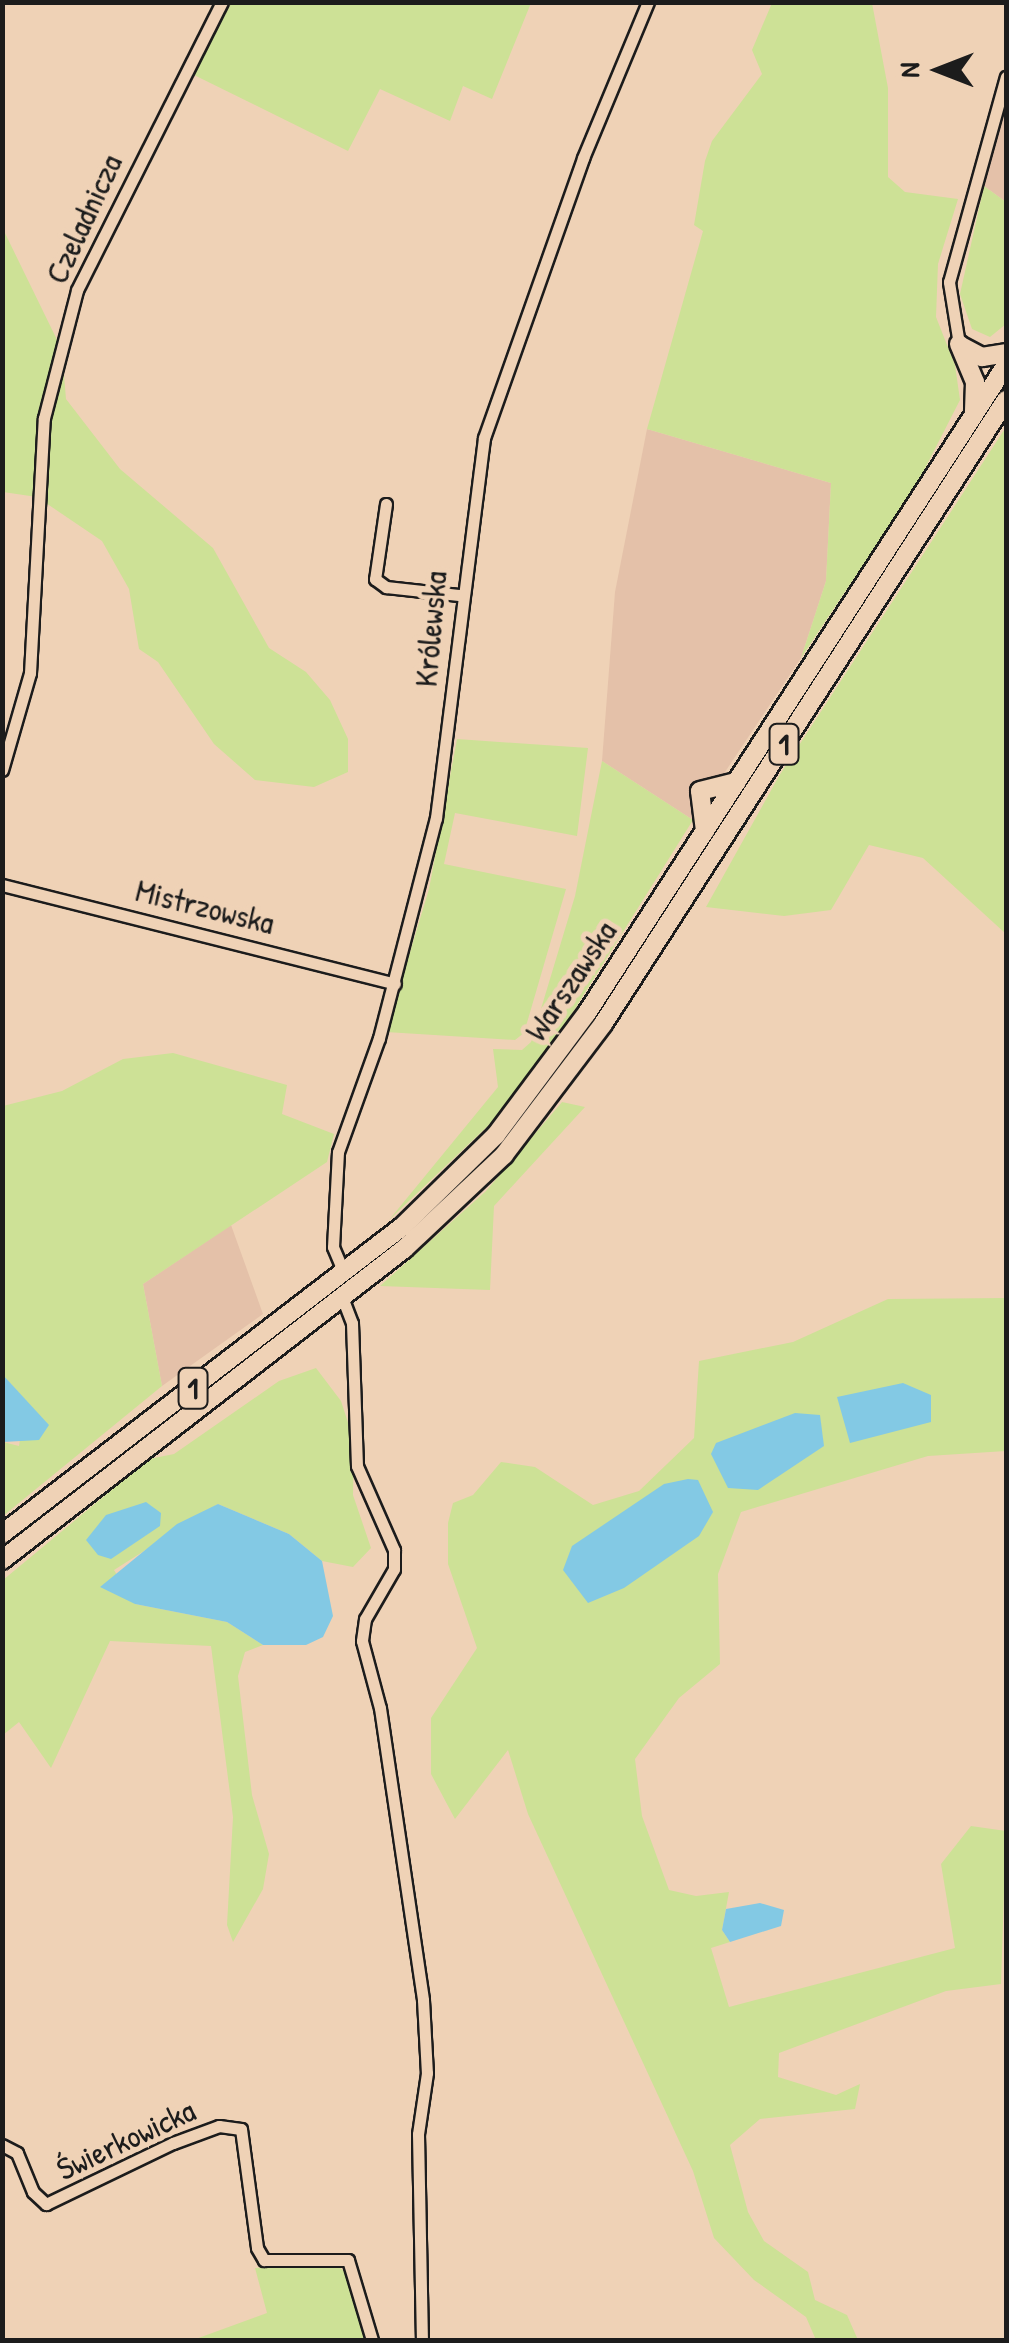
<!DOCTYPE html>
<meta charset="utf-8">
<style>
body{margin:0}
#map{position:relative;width:1009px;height:2343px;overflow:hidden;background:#efd2b6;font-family:"Patrick Hand",sans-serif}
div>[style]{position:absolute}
.built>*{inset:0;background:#e4c1a9}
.green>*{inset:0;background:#cde196}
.water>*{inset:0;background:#83c9e4}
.roads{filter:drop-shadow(2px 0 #1c1c1c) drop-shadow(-2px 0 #1c1c1c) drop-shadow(0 2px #1c1c1c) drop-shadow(0 -2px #1c1c1c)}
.street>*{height:11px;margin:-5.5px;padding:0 5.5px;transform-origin:5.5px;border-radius:5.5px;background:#efd2b6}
.primary>*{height:18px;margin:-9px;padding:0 9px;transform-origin:9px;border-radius:9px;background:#efd2b6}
span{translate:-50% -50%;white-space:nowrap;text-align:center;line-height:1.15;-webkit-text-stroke:10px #efd2b6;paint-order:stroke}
.shield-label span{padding:2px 8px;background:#efd2b6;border:2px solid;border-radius:8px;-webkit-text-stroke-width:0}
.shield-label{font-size:30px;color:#1c1c1c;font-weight:700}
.street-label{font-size:32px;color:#1c1c1c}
.frame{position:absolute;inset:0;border:5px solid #1c1c1c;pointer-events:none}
.north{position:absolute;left:889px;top:20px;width:100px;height:100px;-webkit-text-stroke:8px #efd2b6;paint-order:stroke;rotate:270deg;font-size:28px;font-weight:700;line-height:40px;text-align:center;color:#1c1c1c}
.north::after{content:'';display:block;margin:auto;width:35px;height:45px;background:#1c1c1c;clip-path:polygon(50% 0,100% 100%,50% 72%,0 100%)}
</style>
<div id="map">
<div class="built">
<i style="clip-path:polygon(1006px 95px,1006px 202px,984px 186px)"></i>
<i style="clip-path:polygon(647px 429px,831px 483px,826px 581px,801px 658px,693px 820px,602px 761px,615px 592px)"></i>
<i style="clip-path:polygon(231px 1225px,263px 1314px,162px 1386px,143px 1284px)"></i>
</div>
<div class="green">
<i style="clip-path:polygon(231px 3px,231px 2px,531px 3px,492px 99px,463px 86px,450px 121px,380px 89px,348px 151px,194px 75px)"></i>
<i style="clip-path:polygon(772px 3px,872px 3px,888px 88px,888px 177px,905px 192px,958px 199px,938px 264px,936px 317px,955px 365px,960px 400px,918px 482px,801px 658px,826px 581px,831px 483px,647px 429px,703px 231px,694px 225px,705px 161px,712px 141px,762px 74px,752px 50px)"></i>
<i style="clip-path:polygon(984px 186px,1006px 202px,1006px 324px,990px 337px,972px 329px,960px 294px)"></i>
<i style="clip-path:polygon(2px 227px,62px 350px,66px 399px,120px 469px,213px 548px,269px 648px,306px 672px,330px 700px,348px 739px,348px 772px,314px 787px,255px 780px,214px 744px,158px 662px,139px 649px,129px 589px,102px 541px,37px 497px,3px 492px)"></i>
<i style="clip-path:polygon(1006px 427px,1006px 934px,923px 858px,869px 845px,831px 910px,784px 916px,706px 907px,779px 776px)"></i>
<i style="clip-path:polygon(457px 739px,588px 748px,577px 836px,455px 813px,444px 864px,566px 889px,524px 1033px,515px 1040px,386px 1032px,429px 889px)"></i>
<i style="clip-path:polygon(602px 761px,693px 820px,551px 1047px,495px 1119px,389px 1220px,498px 1087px,493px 1049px,522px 1050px,531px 1042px,575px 896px)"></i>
<i style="clip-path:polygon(173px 1053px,287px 1085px,282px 1114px,334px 1134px,327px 1162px,143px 1284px,162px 1386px,3px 1516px,3px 1442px,19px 1446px,26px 1401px,3px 1375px,3px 1106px,62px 1091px,123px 1059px)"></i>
<i style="clip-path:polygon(562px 1102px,585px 1107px,494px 1206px,490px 1290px,380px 1286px,486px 1191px)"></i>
<i style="clip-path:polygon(1006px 1298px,1006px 1451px,928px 1456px,741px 1512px,718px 1574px,720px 1664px,679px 1698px,635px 1759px,642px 1816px,669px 1890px,696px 1896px,729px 1892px,722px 1930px,730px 1942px,711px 1948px,729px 2007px,955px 1948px,941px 1864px,971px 1826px,1006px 1831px,1001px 1984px,946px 1991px,779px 2053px,778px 2077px,836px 2095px,860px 2084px,855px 2109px,760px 2119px,730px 2145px,748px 2212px,764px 2241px,808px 2272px,815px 2300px,847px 2315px,858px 2340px,816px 2340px,806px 2317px,754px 2280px,714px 2238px,693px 2171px,528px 1814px,508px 1750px,455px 1819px,431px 1774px,431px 1718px,477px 1648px,448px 1564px,448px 1523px,453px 1503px,473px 1495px,501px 1462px,535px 1467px,593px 1505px,639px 1491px,694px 1438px,699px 1361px,793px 1342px,888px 1299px)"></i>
<i style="clip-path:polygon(316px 1368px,341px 1401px,354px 1441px,353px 1495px,371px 1548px,353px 1567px,322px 1561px,289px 1534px,218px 1504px,114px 1570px,135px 1604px,227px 1622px,263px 1645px,245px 1652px,238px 1676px,252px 1795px,269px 1854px,263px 1889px,233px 1942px,227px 1925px,233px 1817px,211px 1646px,110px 1641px,51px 1768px,19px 1722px,3px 1735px,3px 1580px,149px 1459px,174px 1454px,279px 1381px)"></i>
<i style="clip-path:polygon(335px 2263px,351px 2278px,365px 2340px,193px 2340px,267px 2313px,255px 2268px)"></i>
</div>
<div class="water">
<i style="clip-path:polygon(3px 1375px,49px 1425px,39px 1440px,3px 1442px)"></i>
<i style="clip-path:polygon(903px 1383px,931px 1395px,931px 1422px,850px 1443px,837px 1397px)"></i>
<i style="clip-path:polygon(795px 1413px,820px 1415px,824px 1446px,758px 1490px,728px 1488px,711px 1454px,716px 1443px)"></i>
<i style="clip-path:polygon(688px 1479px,698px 1480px,713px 1512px,699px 1536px,624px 1588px,588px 1603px,563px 1570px,572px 1546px,664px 1484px)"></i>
<i style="clip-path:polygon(146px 1502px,161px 1513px,160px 1526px,111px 1559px,98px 1555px,86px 1540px,106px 1515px)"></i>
<i style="clip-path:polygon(218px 1504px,289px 1534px,322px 1561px,333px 1616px,323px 1637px,306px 1645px,263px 1645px,227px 1622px,135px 1604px,100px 1587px,177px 1524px)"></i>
<i style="clip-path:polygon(760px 1903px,784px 1910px,781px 1926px,730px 1942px,722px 1930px,726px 1909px)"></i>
</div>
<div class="roads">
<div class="street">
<i style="left:959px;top:344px;width:63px;rotate:-99.2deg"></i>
<i style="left:949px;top:282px;width:213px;rotate:-74.5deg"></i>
<i style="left:386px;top:504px;width:76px;rotate:98.3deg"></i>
<i style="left:375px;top:579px;width:14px;rotate:36deg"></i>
<i style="left:386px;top:587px;width:73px;rotate:6.3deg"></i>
<i style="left:2px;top:770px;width:101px;rotate:-73.9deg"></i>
<i style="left:30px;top:673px;width:255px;rotate:-86.9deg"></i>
<i style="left:44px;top:418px;width:132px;rotate:-75.5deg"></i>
<i style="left:77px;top:290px;width:322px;rotate:-63.3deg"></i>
<i style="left:2px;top:885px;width:405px;rotate:14.1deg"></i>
<i style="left:344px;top:1273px;width:28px;rotate:-113deg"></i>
<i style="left:333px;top:1247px;width:95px;rotate:-87deg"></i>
<i style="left:338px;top:1152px;width:121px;rotate:-70.2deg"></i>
<i style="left:379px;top:1038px;width:227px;rotate:-75.5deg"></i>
<i style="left:436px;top:818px;width:383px;rotate:-82.8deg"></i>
<i style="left:484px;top:438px;width:297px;rotate:-70.5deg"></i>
<i style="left:583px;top:158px;width:169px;rotate:-67.4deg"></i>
<i style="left:342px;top:1297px;width:28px;rotate:69deg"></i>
<i style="left:352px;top:1323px;width:143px;rotate:88deg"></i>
<i style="left:357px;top:1466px;width:92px;rotate:66.2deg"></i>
<i style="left:394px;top:1550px;width:19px;rotate:90deg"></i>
<i style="left:394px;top:1569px;width:58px;rotate:120.1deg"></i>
<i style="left:365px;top:1619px;width:22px;rotate:98deg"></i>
<i style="left:362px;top:1641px;width:69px;rotate:75deg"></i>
<i style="left:380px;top:1708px;width:295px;rotate:81.6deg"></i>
<i style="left:423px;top:2000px;width:73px;rotate:86.9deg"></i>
<i style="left:427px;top:2073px;width:62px;rotate:98.4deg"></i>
<i style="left:418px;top:2134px;width:206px;rotate:88.9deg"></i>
<i style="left:2px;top:2145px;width:17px;rotate:28deg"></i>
<i style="left:17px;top:2153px;width:42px;rotate:67.7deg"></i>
<i style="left:33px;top:2192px;width:18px;rotate:43deg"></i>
<i style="left:46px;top:2204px;width:141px;rotate:-25.7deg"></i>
<i style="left:173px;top:2143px;width:49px;rotate:-20.3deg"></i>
<i style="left:219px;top:2126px;width:22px;rotate:8deg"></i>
<i style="left:241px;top:2129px;width:120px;rotate:82.3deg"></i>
<i style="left:257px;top:2248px;width:14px;rotate:60deg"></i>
<i style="left:264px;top:2260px;width:84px"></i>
<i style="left:348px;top:2260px;width:84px;rotate:73.3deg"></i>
</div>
<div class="primary">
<i style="left:959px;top:344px;width:41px;rotate:67.2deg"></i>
<i style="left:975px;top:382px;width:31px;rotate:92deg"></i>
<i style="left:961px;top:346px;width:24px;rotate:28deg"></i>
<i style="left:982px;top:357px;width:24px;rotate:-9deg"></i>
<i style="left:705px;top:831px;width:40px;rotate:-97.1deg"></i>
<i style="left:700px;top:791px;width:38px;rotate:-14deg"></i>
<i style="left:2px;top:1534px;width:506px;rotate:-37.53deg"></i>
<i style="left:403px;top:1226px;width:130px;rotate:-44.4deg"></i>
<i style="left:496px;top:1135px;width:152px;rotate:-53.3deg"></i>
<i style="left:587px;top:1013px;width:772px;rotate:-57.11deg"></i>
<i style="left:2px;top:1560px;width:508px;rotate:-37.73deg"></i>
<i style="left:404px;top:1249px;width:137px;rotate:-43.2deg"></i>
<i style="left:504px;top:1155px;width:164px;rotate:-52.9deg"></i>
<i style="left:603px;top:1024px;width:743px;rotate:-57.14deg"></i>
</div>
</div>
<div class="shield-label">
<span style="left:784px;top:744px">1</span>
<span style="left:193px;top:1388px">1</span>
</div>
<div class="street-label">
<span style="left:84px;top:219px;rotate:-65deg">Czeladnicza</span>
<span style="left:431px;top:629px;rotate:-85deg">Królewska</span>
<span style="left:205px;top:907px;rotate:14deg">Mistrzowska</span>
<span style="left:571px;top:981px;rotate:-56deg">Warszawska</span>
<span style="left:126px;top:2140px;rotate:-25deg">Świerkowicka</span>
</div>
<div class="frame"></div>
<div class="north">N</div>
</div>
